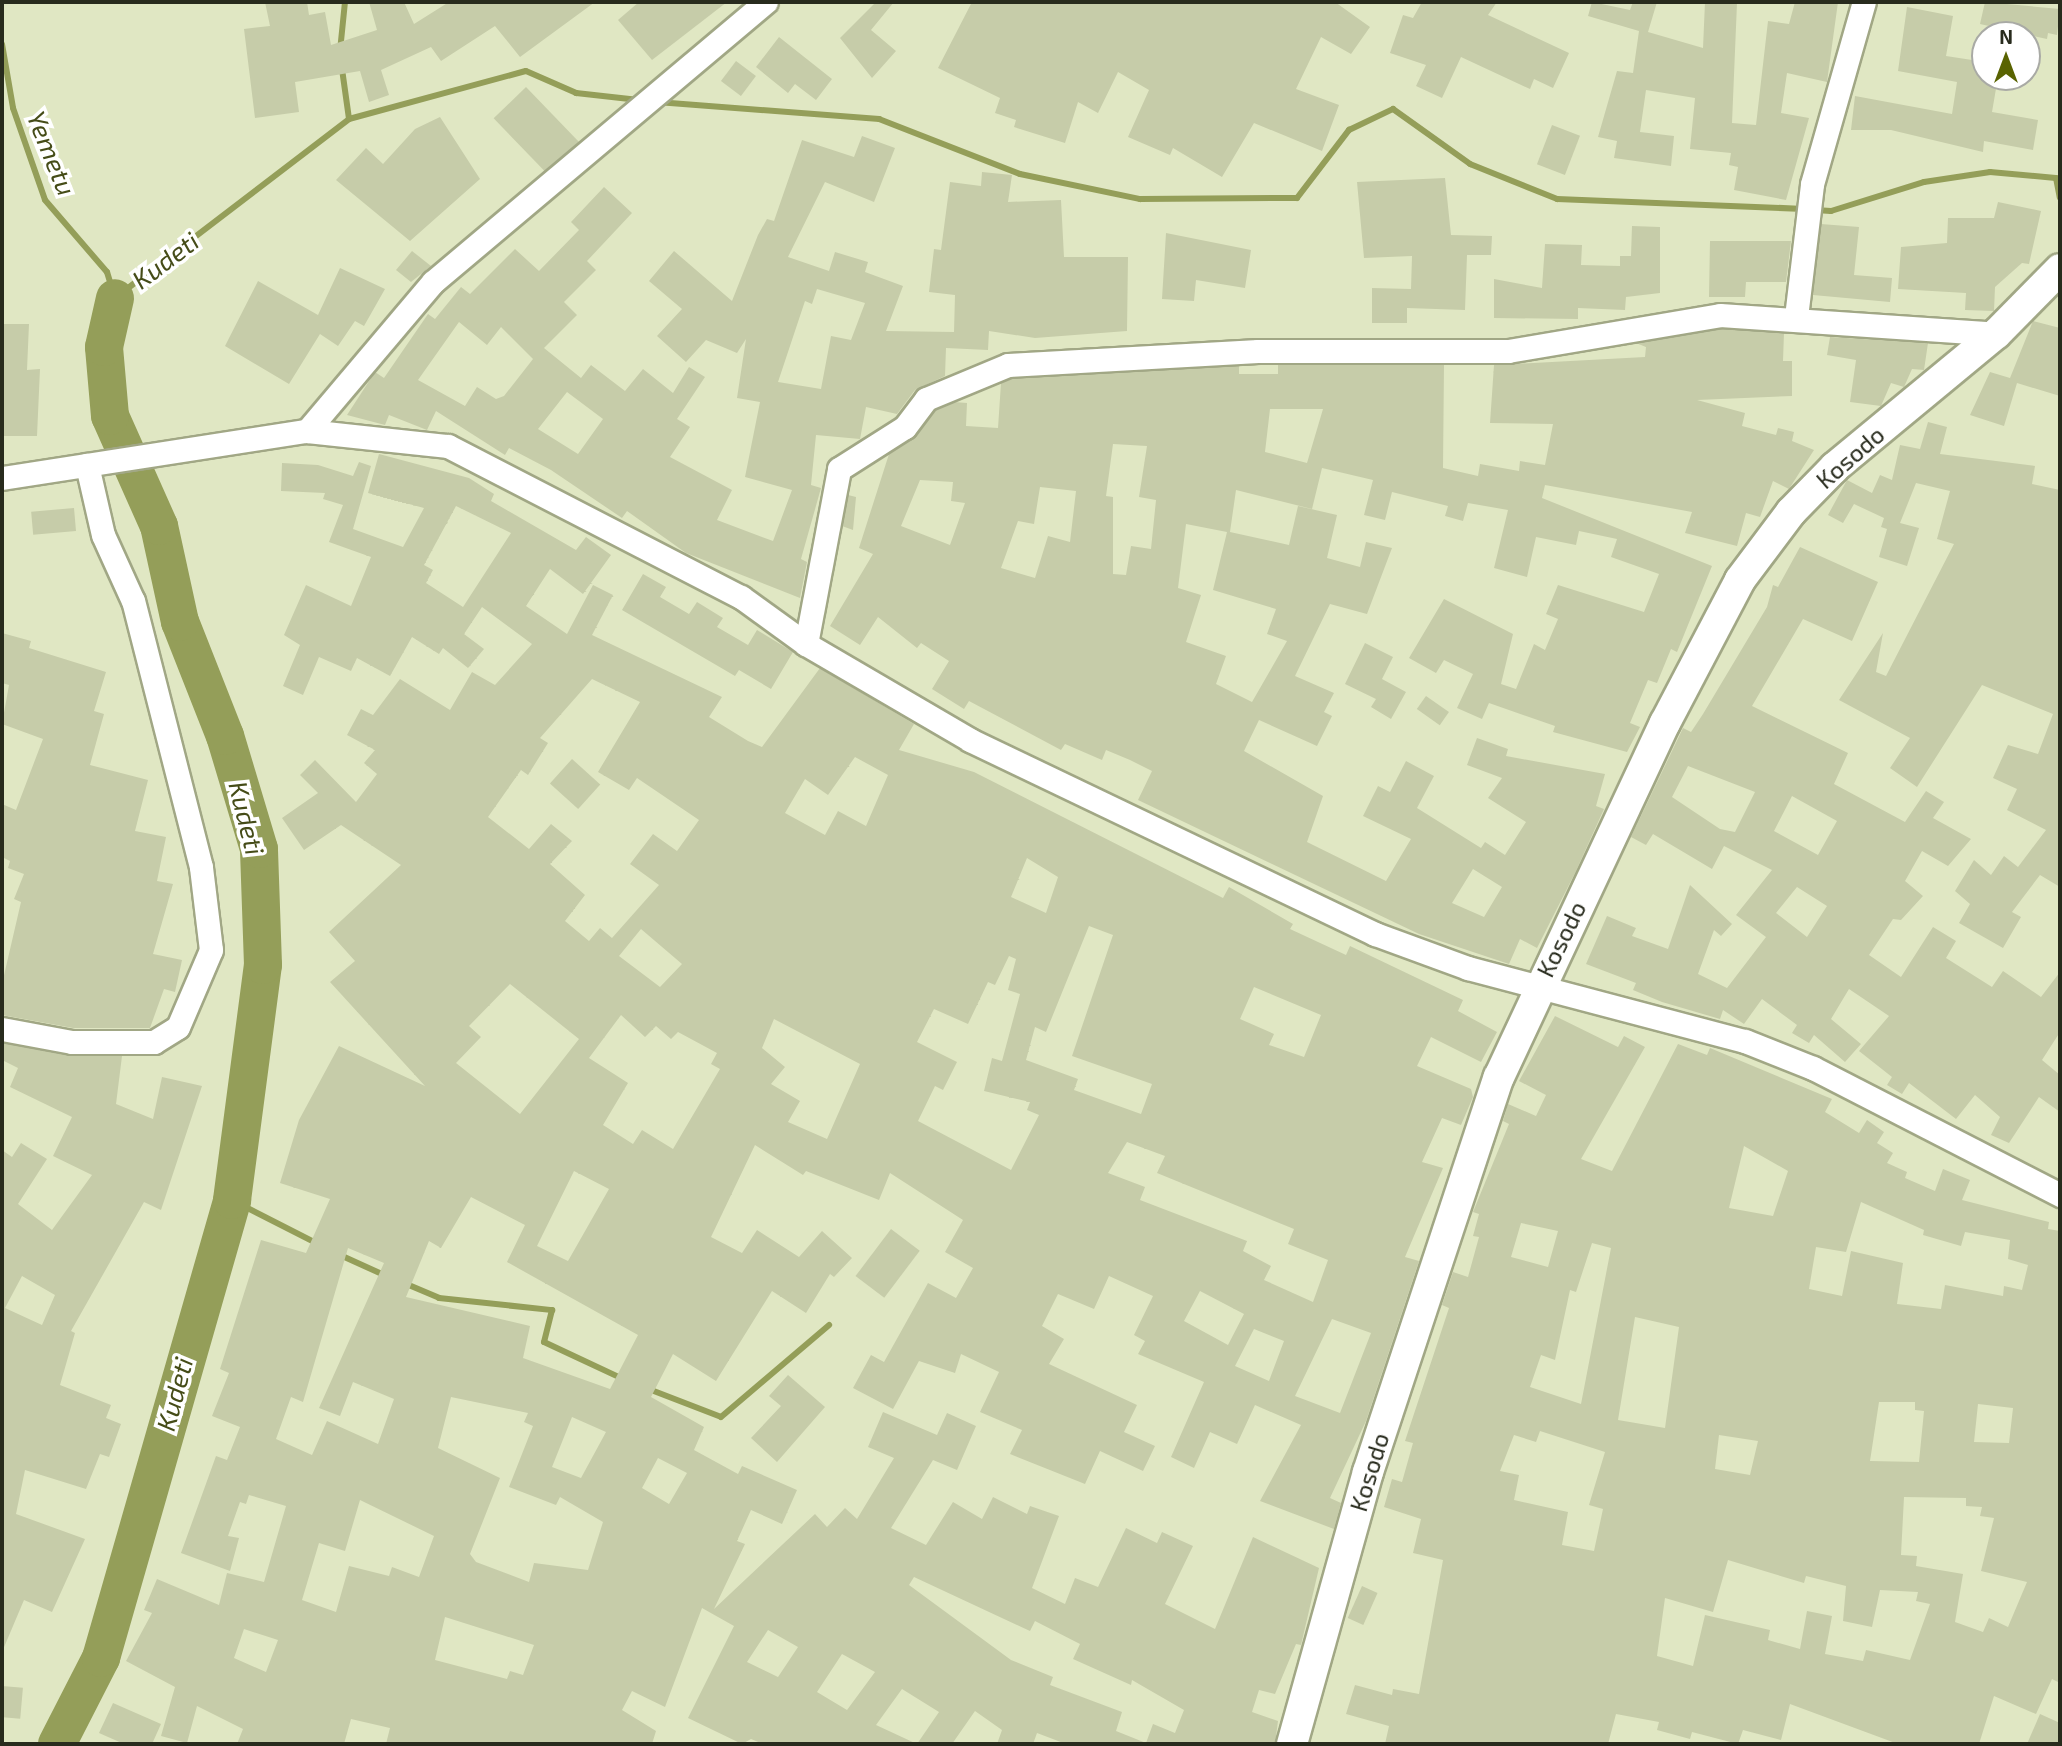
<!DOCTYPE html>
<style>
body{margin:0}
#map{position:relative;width:2062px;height:1746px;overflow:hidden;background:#e0e7c3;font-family:"Exo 2",sans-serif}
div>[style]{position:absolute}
.stream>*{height:6px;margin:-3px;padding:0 3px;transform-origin:3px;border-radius:3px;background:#949e59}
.river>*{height:38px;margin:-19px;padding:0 19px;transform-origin:19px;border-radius:19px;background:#949e59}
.building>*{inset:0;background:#c6cca9;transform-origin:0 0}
.roads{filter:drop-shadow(2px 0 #a1a785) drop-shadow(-2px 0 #a1a785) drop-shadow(0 2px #a1a785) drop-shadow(0 -2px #a1a785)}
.minor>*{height:23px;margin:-11.5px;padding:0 11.5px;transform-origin:11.5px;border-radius:11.5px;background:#fff}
.major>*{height:30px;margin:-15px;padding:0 15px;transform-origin:15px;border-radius:15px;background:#fff}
span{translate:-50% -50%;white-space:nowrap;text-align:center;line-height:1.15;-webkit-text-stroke:7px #fff;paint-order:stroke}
.street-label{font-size:24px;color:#282b1d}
.water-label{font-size:26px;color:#454c18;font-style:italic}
.frame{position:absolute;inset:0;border:4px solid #282b1d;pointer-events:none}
.north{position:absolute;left:1971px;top:21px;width:70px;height:70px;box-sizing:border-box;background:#fff;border:2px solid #a9aaa5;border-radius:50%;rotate:0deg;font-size:19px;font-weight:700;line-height:28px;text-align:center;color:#282b1d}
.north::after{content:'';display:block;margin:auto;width:24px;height:32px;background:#596301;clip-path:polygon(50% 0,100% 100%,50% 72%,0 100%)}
</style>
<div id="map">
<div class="stream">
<i style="left:2px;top:44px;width:65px;rotate:80.2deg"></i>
<i style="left:13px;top:108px;width:97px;rotate:70.8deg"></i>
<i style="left:45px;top:200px;width:95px;rotate:49.3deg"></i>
<i style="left:107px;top:272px;width:27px;rotate:73deg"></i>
<i style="left:115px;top:298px;width:295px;rotate:-37.4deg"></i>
<i style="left:349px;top:119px;width:183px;rotate:-15.2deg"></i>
<i style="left:526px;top:71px;width:55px;rotate:23.7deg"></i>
<i style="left:576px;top:93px;width:63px;rotate:6.3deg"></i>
<i style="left:340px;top:51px;width:49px;rotate:-84.2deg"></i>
<i style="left:342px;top:69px;width:50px;rotate:82deg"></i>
<i style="left:657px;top:102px;width:223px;rotate:4.4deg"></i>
<i style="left:879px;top:119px;width:151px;rotate:21.3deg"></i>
<i style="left:1020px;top:174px;width:123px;rotate:11.8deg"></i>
<i style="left:1140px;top:199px;width:157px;rotate:-0.4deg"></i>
<i style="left:1297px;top:198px;width:86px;rotate:-52.6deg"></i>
<i style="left:1349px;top:130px;width:49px;rotate:-25.5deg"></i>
<i style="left:1393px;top:109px;width:95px;rotate:35.5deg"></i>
<i style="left:1470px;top:164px;width:94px;rotate:21.9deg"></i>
<i style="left:1557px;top:199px;width:247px;rotate:2.3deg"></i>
<i style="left:1815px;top:210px;width:16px;rotate:4deg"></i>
<i style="left:1831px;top:211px;width:97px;rotate:-17.3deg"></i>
<i style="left:1924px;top:182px;width:67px;rotate:-8.6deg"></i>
<i style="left:1990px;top:172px;width:66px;rotate:5.2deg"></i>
<i style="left:2056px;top:178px;width:20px;rotate:79deg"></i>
<i style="left:232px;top:1200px;width:97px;rotate:27.1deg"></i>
<i style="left:340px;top:1255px;width:48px;rotate:24.4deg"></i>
<i style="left:404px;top:1283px;width:38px;rotate:23deg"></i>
<i style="left:439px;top:1298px;width:114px;rotate:6.1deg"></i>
<i style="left:552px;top:1310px;width:33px;rotate:104deg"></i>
<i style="left:544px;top:1342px;width:87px;rotate:25.1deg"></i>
<i style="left:646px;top:1388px;width:80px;rotate:21.1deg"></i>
<i style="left:721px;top:1417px;width:142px;rotate:-40.4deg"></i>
</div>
<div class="river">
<i style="left:57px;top:1744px;width:97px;rotate:-62.9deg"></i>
<i style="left:101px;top:1658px;width:476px;rotate:-74deg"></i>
<i style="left:232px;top:1200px;width:237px;rotate:-82.5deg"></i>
<i style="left:263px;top:965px;width:116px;rotate:-92deg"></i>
<i style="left:259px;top:849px;width:118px;rotate:-106.7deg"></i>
<i style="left:225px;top:736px;width:123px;rotate:-111.5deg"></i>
<i style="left:180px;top:622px;width:98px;rotate:-102.3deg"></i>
<i style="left:159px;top:526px;width:120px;rotate:-114deg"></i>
<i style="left:110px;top:416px;width:69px;rotate:-95deg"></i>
<i style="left:104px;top:347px;width:50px;rotate:-77.3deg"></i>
</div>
<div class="building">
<i style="clip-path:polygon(265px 2px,307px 2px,309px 15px,325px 12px,331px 45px,377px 30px,369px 2px,404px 2px,414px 24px,449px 2px,595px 2px,520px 57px,495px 26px,441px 61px,431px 47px,381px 70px,389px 95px,369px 102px,360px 71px,295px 82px,299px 112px,255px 118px,244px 29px,270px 26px)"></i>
<i style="clip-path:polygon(639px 2px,727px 2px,652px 60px,618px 20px)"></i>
<i style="clip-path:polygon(876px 2px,894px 2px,871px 30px,896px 51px,872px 78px,840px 38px)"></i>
<i style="clip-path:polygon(972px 2px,1335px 2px,1370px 27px,1351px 54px,1321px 37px,1296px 89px,1339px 105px,1322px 151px,1254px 123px,1222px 177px,1173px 148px,1170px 155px,1128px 137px,1149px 90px,1118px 72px,1098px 113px,1078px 102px,1065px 143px,1014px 127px,1016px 120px,995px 113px,1000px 98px,938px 68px)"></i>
<i style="clip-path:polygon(1422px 2px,1497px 2px,1488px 15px,1569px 53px,1553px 88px,1534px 79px,1530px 89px,1461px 57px,1442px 98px,1416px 86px,1426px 65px,1390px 53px,1403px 15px,1413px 18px)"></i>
<i style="clip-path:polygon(1592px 2px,1630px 10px,1633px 2px,1657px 2px,1648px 32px,1703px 48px,1705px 2px,1737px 3px,1732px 123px,1756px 125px,1768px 21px,1789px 24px,1795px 2px,1838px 2px,1827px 82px,1787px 73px,1781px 113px,1809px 118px,1786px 200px,1734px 190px,1738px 167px,1729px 165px,1731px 153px,1690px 149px,1695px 98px,1646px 90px,1640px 132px,1674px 136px,1671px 166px,1614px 158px,1617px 141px,1598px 137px,1617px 71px,1633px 73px,1639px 31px,1588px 16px)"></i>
<i style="clip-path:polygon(1985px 2px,2060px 9px,2057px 35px,2048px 33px,2047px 39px,1980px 24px)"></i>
<i style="clip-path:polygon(1907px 7px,1953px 16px,1946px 56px,1985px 62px,1985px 77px,1998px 77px,1992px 112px,2038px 120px,2033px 150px,1984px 141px,1983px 152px,1891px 130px,1851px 130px,1855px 96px,1952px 114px,1957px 82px,1898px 71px)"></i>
<i style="clip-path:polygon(779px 37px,832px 79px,816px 100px,795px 84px,788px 93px,756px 67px)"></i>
<i style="left:736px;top:61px;width:25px;height:25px;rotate:37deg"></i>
<i style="left:526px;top:87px;width:76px;height:45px;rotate:46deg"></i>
<i style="clip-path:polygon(440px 117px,480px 179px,410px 241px,336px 180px,366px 148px,383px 164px,415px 129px)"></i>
<i style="left:1552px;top:125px;width:30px;height:42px;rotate:21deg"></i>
<i style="clip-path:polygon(evenodd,862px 136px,895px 148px,874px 202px,825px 182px,788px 257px,829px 271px,835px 252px,868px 262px,865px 272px,903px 286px,886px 331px,954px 332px,955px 295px,929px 292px,934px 249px,941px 250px,950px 182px,981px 186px,982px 172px,1012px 175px,1008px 202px,1061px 200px,1064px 257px,1128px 257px,1127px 331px,1035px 338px,989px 331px,988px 350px,946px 348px,945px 376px,915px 390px,897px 414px,866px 407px,860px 439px,816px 435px,811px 485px,821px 488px,801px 559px,807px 562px,800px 598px,686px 553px,627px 511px,622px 518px,551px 470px,509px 448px,505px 455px,436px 411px,427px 430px,389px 415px,385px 425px,347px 415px,375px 372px,384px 378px,428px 314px,435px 319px,461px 287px,470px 294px,515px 249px,539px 271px,579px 230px,571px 222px,604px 187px,632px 213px,587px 261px,596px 270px,564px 302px,577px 315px,544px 348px,581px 378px,591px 365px,625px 391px,643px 369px,673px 393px,689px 367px,705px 377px,677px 419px,690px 427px,670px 457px,732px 490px,717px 520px,773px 541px,792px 490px,745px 477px,760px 402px,737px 398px,746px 339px,737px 353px,706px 340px,686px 362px,657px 336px,682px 309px,649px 281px,674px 251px,732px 301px,758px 235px,767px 219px,774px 221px,802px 140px,854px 157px,862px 136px,817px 289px,865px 303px,851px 340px,831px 336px,821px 389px,778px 382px,805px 301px,812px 304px,817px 289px,862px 136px,459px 322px,487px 345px,501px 327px,533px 359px,504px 396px,496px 399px,477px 387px,465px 406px,418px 380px,459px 322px,862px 136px,567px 392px,603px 419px,578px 454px,538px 429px,567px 392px)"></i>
<i style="clip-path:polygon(1445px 178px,1451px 235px,1492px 236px,1491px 255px,1467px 255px,1465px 310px,1407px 308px,1407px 323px,1372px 323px,1372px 288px,1411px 289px,1412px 256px,1364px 258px,1357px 182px)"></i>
<i style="clip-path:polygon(1998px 202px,2041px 211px,2029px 264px,2022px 263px,1995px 287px,1994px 311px,1965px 310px,1966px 293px,1898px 289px,1901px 247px,1947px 243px,1948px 218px,1994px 218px)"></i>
<i style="clip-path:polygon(1821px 224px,1859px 227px,1854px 275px,1892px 278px,1890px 302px,1813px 295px)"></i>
<i style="clip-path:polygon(1632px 226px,1660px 227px,1660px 293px,1626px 297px,1625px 310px,1578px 308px,1578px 319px,1494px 318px,1494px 279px,1542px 288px,1545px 244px,1582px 245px,1581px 265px,1620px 266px,1620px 256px,1631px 256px)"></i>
<i style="clip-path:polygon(1166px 233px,1251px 250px,1245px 288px,1196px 280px,1194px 301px,1162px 299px)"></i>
<i style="clip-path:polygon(1710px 241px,1791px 241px,1786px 282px,1746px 282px,1745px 297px,1709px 297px)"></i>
<i style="clip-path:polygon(412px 251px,431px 266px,411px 282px,396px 270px)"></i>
<i style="clip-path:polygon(340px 268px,385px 289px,364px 326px,355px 321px,338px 346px,320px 334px,289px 384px,225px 346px,258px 281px,318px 315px)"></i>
<i style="clip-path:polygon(2033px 321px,2060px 328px,2060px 396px,2017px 383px,2004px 426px,1970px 415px,1990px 372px,2010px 378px)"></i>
<i style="clip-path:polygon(2px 324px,29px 324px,27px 370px,40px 369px,37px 436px,2px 436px)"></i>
<i style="clip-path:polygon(evenodd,1721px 329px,1784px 333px,1783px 361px,1792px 361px,1792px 396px,1697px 400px,1745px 413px,1742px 426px,1776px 435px,1778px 428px,1794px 432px,1792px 441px,1814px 450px,1789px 489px,1773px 481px,1760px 517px,1746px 513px,1737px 546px,1685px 533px,1692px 512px,1545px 485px,1542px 498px,1712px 566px,1677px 652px,1671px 649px,1657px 683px,1648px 680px,1630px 723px,1640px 727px,1627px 752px,1553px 732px,1555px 726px,1489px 703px,1482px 719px,1457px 708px,1473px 674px,1444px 660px,1436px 673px,1409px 658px,1444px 599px,1513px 634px,1501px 684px,1516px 689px,1534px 644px,1545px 650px,1558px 619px,1546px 614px,1558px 585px,1644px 612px,1659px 574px,1611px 557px,1617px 539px,1579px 531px,1576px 545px,1536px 537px,1527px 577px,1494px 568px,1508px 510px,1468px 503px,1463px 521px,1445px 516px,1448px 506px,1392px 492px,1385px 520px,1364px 515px,1373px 480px,1322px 468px,1312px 509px,1236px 490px,1230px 532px,1289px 545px,1298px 506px,1337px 515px,1327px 558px,1360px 567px,1366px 542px,1392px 548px,1367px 614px,1330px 604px,1295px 676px,1334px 693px,1324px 712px,1332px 716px,1317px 746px,1259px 720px,1244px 751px,1323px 796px,1307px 842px,1386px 881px,1411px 839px,1363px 816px,1378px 786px,1390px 792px,1406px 761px,1434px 776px,1417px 808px,1481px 848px,1485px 842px,1505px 855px,1526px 822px,1488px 798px,1502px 778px,1467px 765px,1477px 738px,1508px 749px,1506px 756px,1605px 774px,1596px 806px,1604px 809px,1575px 873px,1537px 948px,1520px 939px,1509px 964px,1419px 934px,1138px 800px,1152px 771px,1130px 760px,1106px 750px,1102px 760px,1065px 744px,1061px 750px,969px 701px,964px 709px,932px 689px,949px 661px,921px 643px,917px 648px,878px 617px,860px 645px,830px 626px,873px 554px,859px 548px,889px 454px,916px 436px,935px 410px,954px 402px,967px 403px,966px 426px,998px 428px,1001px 383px,1011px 379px,1239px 366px,1239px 374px,1278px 374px,1278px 365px,1444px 365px,1443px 468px,1478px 476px,1480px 464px,1519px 471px,1520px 461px,1545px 465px,1553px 424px,1490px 423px,1494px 365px,1645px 357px,1646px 347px,1636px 343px,1721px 329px,1270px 409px,1323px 409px,1307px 463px,1265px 452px,1270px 409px,1721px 329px,1113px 444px,1147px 446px,1139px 497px,1156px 500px,1151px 549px,1131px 546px,1126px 575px,1113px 574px,1113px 497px,1106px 496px,1113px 444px,1721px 329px,920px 480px,953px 482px,951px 501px,965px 503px,950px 545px,901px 526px,920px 480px,1721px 329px,1040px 487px,1076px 491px,1070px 542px,1048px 536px,1035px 578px,1001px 568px,1018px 521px,1034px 524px,1040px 487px,1721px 329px,1186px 524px,1227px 532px,1213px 590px,1276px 609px,1267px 634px,1287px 641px,1252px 702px,1216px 684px,1226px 656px,1186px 642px,1201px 595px,1178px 588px,1186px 524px,1721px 329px,1473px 869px,1502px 887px,1484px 917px,1452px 903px,1473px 869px)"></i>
<i style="clip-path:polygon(1830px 337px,1928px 343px,1924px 370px,1912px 369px,1904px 387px,1891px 383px,1881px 406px,1850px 402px,1856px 360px,1827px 355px)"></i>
<i style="clip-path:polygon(1928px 422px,1947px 427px,1940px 454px,2035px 466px,2032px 484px,2060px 490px,2060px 887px,2040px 875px,2012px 912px,2021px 917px,2003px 948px,1959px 923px,1970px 904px,1955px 891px,1974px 860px,1991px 875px,2004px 856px,2018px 867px,2046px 830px,2007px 810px,2017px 789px,1993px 778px,2008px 745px,2038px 754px,2053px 714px,1982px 685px,1917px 787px,1890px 768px,1910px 738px,1839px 700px,1883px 633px,1876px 672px,1886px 676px,1954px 544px,1937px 539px,1950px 491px,1916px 483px,1900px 523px,1919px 528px,1907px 566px,1879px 557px,1887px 529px,1881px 527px,1884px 518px,1854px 504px,1843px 523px,1828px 515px,1847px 480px,1872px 493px,1880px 475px,1892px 480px,1900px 445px,1920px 449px)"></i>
<i style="clip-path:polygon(evenodd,379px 454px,469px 478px,494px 494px,491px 501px,576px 550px,586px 537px,611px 555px,583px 594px,550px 569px,526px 606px,567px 634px,593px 585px,613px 595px,592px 635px,722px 697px,709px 717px,748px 741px,762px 747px,820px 668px,914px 724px,899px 750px,974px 772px,1223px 898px,1229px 887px,1293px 924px,1290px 929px,1346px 955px,1350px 946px,1463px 1000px,1458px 1011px,1497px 1032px,1481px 1062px,1431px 1037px,1417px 1066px,1471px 1089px,1473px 1097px,1461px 1125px,1442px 1118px,1422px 1162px,1443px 1168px,1405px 1257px,1419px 1261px,1366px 1421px,1330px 1498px,1341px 1503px,1334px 1529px,1260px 1501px,1301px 1425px,1255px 1405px,1237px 1444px,1210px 1432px,1194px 1468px,1171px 1457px,1204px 1382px,1138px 1354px,1145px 1341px,1134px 1335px,1153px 1296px,1109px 1276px,1094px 1309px,1058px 1294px,1042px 1326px,1064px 1339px,1049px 1364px,1137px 1405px,1124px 1432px,1155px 1446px,1143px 1471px,1100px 1451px,1085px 1484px,1010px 1454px,1022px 1430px,980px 1412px,999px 1372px,961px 1354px,955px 1373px,919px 1361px,893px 1409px,853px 1388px,871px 1355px,884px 1362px,928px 1283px,956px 1298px,973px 1268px,945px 1252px,963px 1220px,890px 1173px,879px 1200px,806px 1171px,803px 1175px,755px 1145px,711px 1237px,742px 1253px,757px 1230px,799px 1257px,822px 1231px,852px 1258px,834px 1277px,830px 1274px,806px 1313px,772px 1291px,716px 1381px,673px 1354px,651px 1397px,704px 1427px,694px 1450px,738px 1474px,742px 1466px,797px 1490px,782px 1524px,751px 1510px,737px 1541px,745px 1544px,714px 1609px,815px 1514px,827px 1527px,845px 1508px,857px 1519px,894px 1458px,868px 1447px,883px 1412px,937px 1435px,947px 1413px,976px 1426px,957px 1470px,933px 1460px,891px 1528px,926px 1545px,953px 1502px,982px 1519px,993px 1497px,1027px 1514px,1030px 1506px,1059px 1516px,1032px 1588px,1065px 1604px,1075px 1578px,1098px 1587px,1126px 1528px,1157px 1543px,1162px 1532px,1193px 1546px,1165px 1604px,1215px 1629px,1253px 1537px,1319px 1568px,1301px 1645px,1296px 1644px,1275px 1694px,1259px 1690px,1252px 1712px,1278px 1721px,1275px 1744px,1066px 1744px,1037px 1733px,1033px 1744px,997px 1744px,1002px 1730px,975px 1711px,952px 1744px,763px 1744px,751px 1739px,742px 1744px,688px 1718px,734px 1626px,702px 1608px,665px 1707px,632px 1691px,622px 1710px,656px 1731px,652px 1744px,386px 1744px,390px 1728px,351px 1719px,344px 1744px,237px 1744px,243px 1729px,197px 1706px,187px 1743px,161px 1736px,175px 1687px,126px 1661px,152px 1613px,144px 1610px,157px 1579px,219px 1605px,227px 1573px,264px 1582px,286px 1506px,249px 1495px,246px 1504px,240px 1502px,228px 1536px,239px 1538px,230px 1571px,181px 1553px,216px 1456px,227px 1460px,240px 1427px,212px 1416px,229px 1373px,220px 1369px,261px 1240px,306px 1253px,330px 1199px,280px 1183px,299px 1120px,339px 1046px,425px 1086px,330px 982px,355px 961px,329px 932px,401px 865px,341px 825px,304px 850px,282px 818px,318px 793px,300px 775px,315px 760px,356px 802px,377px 774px,364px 763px,375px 750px,347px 735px,361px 709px,373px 715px,400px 679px,450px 710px,472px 672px,495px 685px,532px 644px,482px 607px,464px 634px,484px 649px,468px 668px,443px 648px,439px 654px,412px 637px,390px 676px,357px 658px,351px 671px,319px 657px,303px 695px,283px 686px,300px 645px,284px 635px,306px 585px,351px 606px,371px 557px,329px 542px,343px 505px,323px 499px,325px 493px,281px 491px,282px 463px,318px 465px,353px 476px,359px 462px,371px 466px,353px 529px,403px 547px,424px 508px,368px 493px,379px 454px,456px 506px,511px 533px,463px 607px,426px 583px,433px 570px,424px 565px,456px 506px,379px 454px,592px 679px,640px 702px,598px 772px,629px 790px,637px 778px,699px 820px,677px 851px,653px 834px,630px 864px,659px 885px,612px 938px,600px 928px,589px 941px,565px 921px,585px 895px,550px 864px,572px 841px,551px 824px,529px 849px,488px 817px,521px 770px,528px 775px,548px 743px,540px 738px,592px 679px,379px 454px,855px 757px,888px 775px,866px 826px,838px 811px,825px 835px,785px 813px,805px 779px,828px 795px,855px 757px,379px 454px,1027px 858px,1058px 877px,1046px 913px,1011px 897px,1027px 858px,379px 454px,1089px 926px,1113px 935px,1072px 1056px,1152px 1084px,1141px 1114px,1074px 1090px,1078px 1079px,1026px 1060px,1035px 1027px,1046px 1032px,1089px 926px,379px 454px,641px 929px,682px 964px,660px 987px,619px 956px,641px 929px,379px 454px,1009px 956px,1016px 959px,1008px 990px,1020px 994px,1002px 1061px,992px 1058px,984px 1091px,1030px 1102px,1027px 1110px,1039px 1115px,1011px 1170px,918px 1121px,935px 1086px,943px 1090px,957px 1062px,917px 1042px,934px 1009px,968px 1024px,988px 982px,995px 985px,1009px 956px,379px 454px,510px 984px,579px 1039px,520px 1114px,456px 1063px,481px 1037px,469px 1026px,510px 984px,379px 454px,1254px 987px,1321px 1015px,1304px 1057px,1269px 1045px,1274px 1034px,1240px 1019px,1254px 987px,379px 454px,621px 1015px,645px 1037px,656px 1026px,671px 1039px,678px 1032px,717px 1053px,711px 1064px,720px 1069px,673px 1149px,642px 1130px,633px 1144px,603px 1125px,628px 1083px,589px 1058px,621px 1015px,379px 454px,774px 1019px,860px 1064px,827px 1139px,788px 1122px,800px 1101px,771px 1084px,785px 1067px,762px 1048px,774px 1019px,379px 454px,1127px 1142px,1165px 1156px,1157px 1173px,1294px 1229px,1288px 1244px,1328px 1260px,1313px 1302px,1264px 1280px,1271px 1266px,1243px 1251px,1247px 1241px,1140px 1200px,1145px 1187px,1108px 1173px,1127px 1142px,379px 454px,574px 1171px,609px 1189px,568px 1261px,537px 1246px,574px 1171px,379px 454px,471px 1197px,525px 1225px,507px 1262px,638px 1335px,610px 1389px,523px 1358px,530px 1326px,406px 1297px,429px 1241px,441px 1248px,471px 1197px,379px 454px,348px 1248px,384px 1263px,319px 1408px,340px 1416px,353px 1382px,394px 1399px,378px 1444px,327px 1421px,312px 1455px,276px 1439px,291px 1397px,303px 1402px,348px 1248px,379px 454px,1200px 1291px,1244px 1314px,1228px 1345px,1184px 1321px,1200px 1291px,379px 454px,1332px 1319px,1371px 1333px,1340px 1413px,1295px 1396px,1332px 1319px,379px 454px,1254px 1329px,1284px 1341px,1269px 1381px,1235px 1366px,1254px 1329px,379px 454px,451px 1397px,528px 1413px,524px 1422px,533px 1426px,509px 1487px,556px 1505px,560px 1497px,603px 1522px,588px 1570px,534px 1563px,529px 1582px,476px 1562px,470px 1554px,500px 1478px,438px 1448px,451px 1397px,379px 454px,572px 1417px,606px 1432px,581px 1478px,552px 1467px,572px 1417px,379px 454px,658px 1458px,687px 1473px,669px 1504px,642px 1488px,658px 1458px,379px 454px,360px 1500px,434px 1536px,419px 1577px,392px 1567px,389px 1576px,349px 1566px,336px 1612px,302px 1600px,319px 1543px,345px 1551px,360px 1500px,379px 454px,914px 1577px,1030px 1631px,1035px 1621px,1080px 1644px,1073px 1659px,1131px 1685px,1132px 1680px,1184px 1710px,1175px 1733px,1153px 1724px,1146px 1743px,1116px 1731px,1122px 1712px,1050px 1685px,1053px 1677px,1011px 1660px,909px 1585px,914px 1577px,379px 454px,445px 1617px,534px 1645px,523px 1675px,510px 1671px,507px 1679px,435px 1660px,445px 1617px,379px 454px,244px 1629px,278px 1640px,266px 1672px,234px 1658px,244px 1629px,379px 454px,768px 1630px,798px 1647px,778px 1677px,747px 1662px,768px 1630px,379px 454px,842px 1654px,875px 1672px,847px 1710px,817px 1692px,842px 1654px,379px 454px,902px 1689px,939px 1712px,917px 1744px,876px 1725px,902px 1689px)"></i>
<i style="clip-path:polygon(848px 495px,856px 497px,853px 530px,842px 526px)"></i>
<i style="left:74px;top:508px;width:23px;height:43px;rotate:85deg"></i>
<i style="clip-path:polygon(evenodd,1800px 547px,1878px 582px,1852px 641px,1803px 619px,1752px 706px,1848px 753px,1834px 784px,1905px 822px,1926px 791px,1944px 802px,1933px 818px,1971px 839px,1948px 866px,1922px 851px,1905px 881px,1923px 896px,1901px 920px,1893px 919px,1869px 955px,1901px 977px,1933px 927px,1956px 941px,1946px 958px,1992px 987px,2003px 971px,2041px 997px,2060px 972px,2060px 1032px,2042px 1060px,2060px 1075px,2060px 1112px,2039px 1097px,2009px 1143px,1991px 1135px,2000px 1117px,1975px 1095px,1956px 1119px,1909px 1083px,1902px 1094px,1887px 1085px,1892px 1077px,1859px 1051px,1889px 1016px,1849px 989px,1831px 1019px,1861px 1044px,1845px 1062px,1814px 1035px,1809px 1043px,1792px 1033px,1797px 1025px,1762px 999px,1744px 1024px,1723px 1010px,1720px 1019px,1662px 1002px,1633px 990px,1636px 983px,1586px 964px,1607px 916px,1636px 928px,1632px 936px,1668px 949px,1690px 885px,1732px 924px,1721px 936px,1714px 930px,1698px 974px,1727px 988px,1766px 937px,1736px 915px,1772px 870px,1724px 846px,1712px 869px,1653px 834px,1646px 845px,1631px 837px,1683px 728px,1691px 732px,1703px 714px,1767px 607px,1773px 585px,1778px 587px,1800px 547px,1688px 766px,1755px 792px,1735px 832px,1720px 829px,1672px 797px,1688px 766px,1800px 547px,1792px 796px,1837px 821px,1818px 855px,1774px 831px,1792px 796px,1800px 547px,1797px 887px,1827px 906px,1807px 937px,1776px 913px,1797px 887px)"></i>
<i style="clip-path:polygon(643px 574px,666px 587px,660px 597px,689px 614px,697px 602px,723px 618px,717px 627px,748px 645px,757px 630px,793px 652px,771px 689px,739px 670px,735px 676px,622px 610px)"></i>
<i style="clip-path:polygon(2px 633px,31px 641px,29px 648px,106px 672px,94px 711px,104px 714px,90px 765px,148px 780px,135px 831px,166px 837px,157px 881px,173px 884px,153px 954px,182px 960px,175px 992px,164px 989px,150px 1028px,73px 1028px,2px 1015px,2px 984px,21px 902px,14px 899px,24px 874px,8px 868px,10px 861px,2px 857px,2px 804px,16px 810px,43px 739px,2px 724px,9px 685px,2px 683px)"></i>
<i style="clip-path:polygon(1365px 643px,1393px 657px,1382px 679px,1406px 692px,1391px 719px,1371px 707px,1376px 699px,1345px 684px)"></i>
<i style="left:1426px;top:696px;width:28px;height:16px;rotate:35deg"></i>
<i style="left:572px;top:759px;width:38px;height:33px;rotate:42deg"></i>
<i style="clip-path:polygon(evenodd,1555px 1016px,1618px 1047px,1624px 1036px,1645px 1047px,1581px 1159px,1612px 1171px,1678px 1044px,1707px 1055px,1710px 1048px,1832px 1099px,1825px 1112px,1859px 1133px,1867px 1120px,1884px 1132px,1877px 1143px,1893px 1153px,1887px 1163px,1907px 1172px,1905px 1178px,1935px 1191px,1943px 1169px,1970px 1180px,1962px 1200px,2049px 1222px,2048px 1229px,2060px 1231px,2060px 1683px,2052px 1679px,2036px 1714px,1994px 1696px,1979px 1744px,1898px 1744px,1790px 1704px,1781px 1740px,1743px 1730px,1738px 1744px,1692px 1732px,1690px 1739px,1657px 1730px,1659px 1722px,1616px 1714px,1608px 1744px,1385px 1744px,1389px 1726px,1346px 1714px,1355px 1685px,1392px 1695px,1393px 1689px,1419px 1694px,1443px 1560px,1413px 1553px,1421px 1519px,1384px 1507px,1392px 1479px,1402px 1482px,1413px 1443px,1405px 1441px,1449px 1308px,1442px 1305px,1453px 1272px,1468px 1277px,1479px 1237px,1473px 1236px,1479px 1214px,1473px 1212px,1509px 1124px,1503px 1121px,1508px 1104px,1536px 1116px,1546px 1095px,1519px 1081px,1555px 1016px,1744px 1146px,1788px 1171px,1773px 1216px,1729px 1208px,1744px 1146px,1555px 1016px,1861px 1202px,1924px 1230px,1923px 1235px,1961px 1246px,1965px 1232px,2010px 1240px,2008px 1259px,2028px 1265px,2022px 1290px,2004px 1286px,2003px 1296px,1945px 1285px,1941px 1309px,1897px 1304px,1903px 1263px,1851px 1251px,1842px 1296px,1809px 1289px,1816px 1247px,1846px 1252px,1861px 1202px,1555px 1016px,1521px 1223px,1558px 1231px,1548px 1267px,1511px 1257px,1521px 1223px,1555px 1016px,1592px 1243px,1611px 1248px,1581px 1404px,1530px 1387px,1541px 1355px,1555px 1360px,1570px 1290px,1576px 1292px,1592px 1243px,1555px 1016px,1635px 1317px,1679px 1327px,1665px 1428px,1618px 1420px,1635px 1317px,1555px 1016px,1879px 1402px,1915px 1402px,1915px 1410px,1924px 1411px,1919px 1462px,1870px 1461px,1879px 1402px,1555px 1016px,1978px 1404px,2013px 1408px,2009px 1443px,1974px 1442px,1978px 1404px,1555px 1016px,1540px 1431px,1605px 1452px,1589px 1505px,1603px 1509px,1594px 1551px,1562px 1545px,1568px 1512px,1514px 1500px,1519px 1475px,1500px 1471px,1514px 1435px,1536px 1442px,1540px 1431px,1555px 1016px,1719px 1435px,1758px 1441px,1750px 1475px,1715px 1469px,1719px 1435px,1555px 1016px,1904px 1497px,1966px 1498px,1966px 1506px,1982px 1507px,1980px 1516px,1994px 1518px,1981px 1571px,2027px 1582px,2008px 1627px,1989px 1618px,1983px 1632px,1955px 1622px,1963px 1574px,1916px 1566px,1917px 1556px,1901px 1555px,1904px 1497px,1555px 1016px,1728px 1560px,1804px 1583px,1806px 1576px,1846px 1586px,1843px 1621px,1872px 1627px,1880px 1590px,1918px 1592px,1916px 1601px,1930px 1604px,1910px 1660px,1866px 1650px,1863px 1661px,1825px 1654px,1832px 1616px,1807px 1611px,1800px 1649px,1768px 1640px,1770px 1630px,1705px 1615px,1693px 1666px,1657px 1656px,1665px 1598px,1713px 1612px,1728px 1560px)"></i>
<i style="clip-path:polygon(evenodd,2px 1043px,70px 1056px,122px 1056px,116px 1104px,153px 1119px,162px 1077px,202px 1086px,161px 1210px,144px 1202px,71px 1331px,75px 1333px,60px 1385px,111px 1405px,106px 1418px,121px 1424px,109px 1457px,100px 1454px,86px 1489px,25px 1470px,16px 1514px,85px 1539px,52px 1612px,24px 1600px,2px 1652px,2px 1150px,12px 1157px,21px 1143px,47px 1159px,18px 1204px,52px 1230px,92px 1175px,53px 1156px,72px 1117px,10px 1087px,18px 1068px,2px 1060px,2px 1043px,22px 1276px,55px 1295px,42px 1325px,5px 1308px,22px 1276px)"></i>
<i style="left:891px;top:1229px;width:36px;height:59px;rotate:37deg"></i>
<i style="clip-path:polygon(788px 1375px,825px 1407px,777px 1462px,751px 1438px,781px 1406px,769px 1396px)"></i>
<i style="left:1362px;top:1586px;width:17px;height:35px;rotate:24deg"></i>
<i style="left:2px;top:1686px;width:21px;height:31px;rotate:5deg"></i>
<i style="clip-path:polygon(113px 1703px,161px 1724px,152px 1744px,124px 1744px,99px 1733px)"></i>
<i style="clip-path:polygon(2040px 1714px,2060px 1723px,2060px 1744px,2027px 1744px)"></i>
</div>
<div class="roads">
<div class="minor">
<i style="left:1796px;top:317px;width:134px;rotate:-83.1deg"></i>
<i style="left:1812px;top:184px;width:189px;rotate:-74.1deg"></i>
<i style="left:307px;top:431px;width:195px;rotate:-49.8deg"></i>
<i style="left:433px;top:282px;width:435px;rotate:-40.1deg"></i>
<i style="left:2px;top:478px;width:309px;rotate:-8.8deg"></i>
<i style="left:307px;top:431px;width:142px;rotate:6.1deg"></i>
<i style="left:448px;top:446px;width:330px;rotate:27.3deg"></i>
<i style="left:741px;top:597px;width:80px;rotate:35.9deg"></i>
<i style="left:806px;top:644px;width:190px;rotate:30.3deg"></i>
<i style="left:970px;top:740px;width:449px;rotate:25.6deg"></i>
<i style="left:1375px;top:934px;width:99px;rotate:20.1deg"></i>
<i style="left:1468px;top:968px;width:286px;rotate:14.8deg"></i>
<i style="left:1745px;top:1041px;width:73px;rotate:21.7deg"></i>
<i style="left:1813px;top:1068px;width:278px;rotate:27.2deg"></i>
<i style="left:806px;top:644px;width:178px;rotate:-79.3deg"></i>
<i style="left:839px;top:469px;width:78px;rotate:-32.5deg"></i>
<i style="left:905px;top:427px;width:35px;rotate:-53deg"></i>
<i style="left:926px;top:399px;width:89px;rotate:-22.5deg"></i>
<i style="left:1008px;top:365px;width:250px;rotate:-3.2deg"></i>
<i style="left:1258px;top:351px;width:250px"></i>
<i style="left:1508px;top:351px;width:215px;rotate:-9.6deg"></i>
<i style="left:1720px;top:315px;width:277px;rotate:3.9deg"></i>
<i style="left:2px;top:1029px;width:71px;rotate:10.5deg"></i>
<i style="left:72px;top:1042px;width:82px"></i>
<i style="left:154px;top:1042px;width:28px;rotate:-32deg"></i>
<i style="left:178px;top:1027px;width:84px;rotate:-66.8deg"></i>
<i style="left:211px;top:950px;width:84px;rotate:-96.9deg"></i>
<i style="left:201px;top:867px;width:275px;rotate:-104.3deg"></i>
<i style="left:133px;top:601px;width:72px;rotate:-114.4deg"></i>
<i style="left:103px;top:535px;width:72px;rotate:-102.9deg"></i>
</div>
<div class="major">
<i style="left:1292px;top:1744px;width:282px;rotate:-74.4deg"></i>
<i style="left:1368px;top:1472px;width:416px;rotate:-71.7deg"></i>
<i style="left:1499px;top:1077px;width:391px;rotate:-64.9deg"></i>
<i style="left:1665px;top:723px;width:161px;rotate:-62.3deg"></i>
<i style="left:1740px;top:580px;width:85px;rotate:-53.1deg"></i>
<i style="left:1791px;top:512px;width:63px;rotate:-45.6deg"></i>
<i style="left:1835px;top:467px;width:209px;rotate:-39.6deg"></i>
<i style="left:1996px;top:334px;width:91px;rotate:-45.4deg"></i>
</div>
</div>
<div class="street-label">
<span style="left:1850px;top:457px;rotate:-41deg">Kosodo</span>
<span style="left:1561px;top:939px;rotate:-64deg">Kosodo</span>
<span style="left:1369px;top:1472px;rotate:-73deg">Kosodo</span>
</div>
<div class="water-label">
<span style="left:52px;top:153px;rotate:68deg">Yemetu</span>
<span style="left:165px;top:260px;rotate:-37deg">Kudeti</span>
<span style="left:247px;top:818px;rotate:76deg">Kudeti</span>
<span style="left:174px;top:1394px;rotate:-75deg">Kudeti</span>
</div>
<div class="frame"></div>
<div class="north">N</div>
</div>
